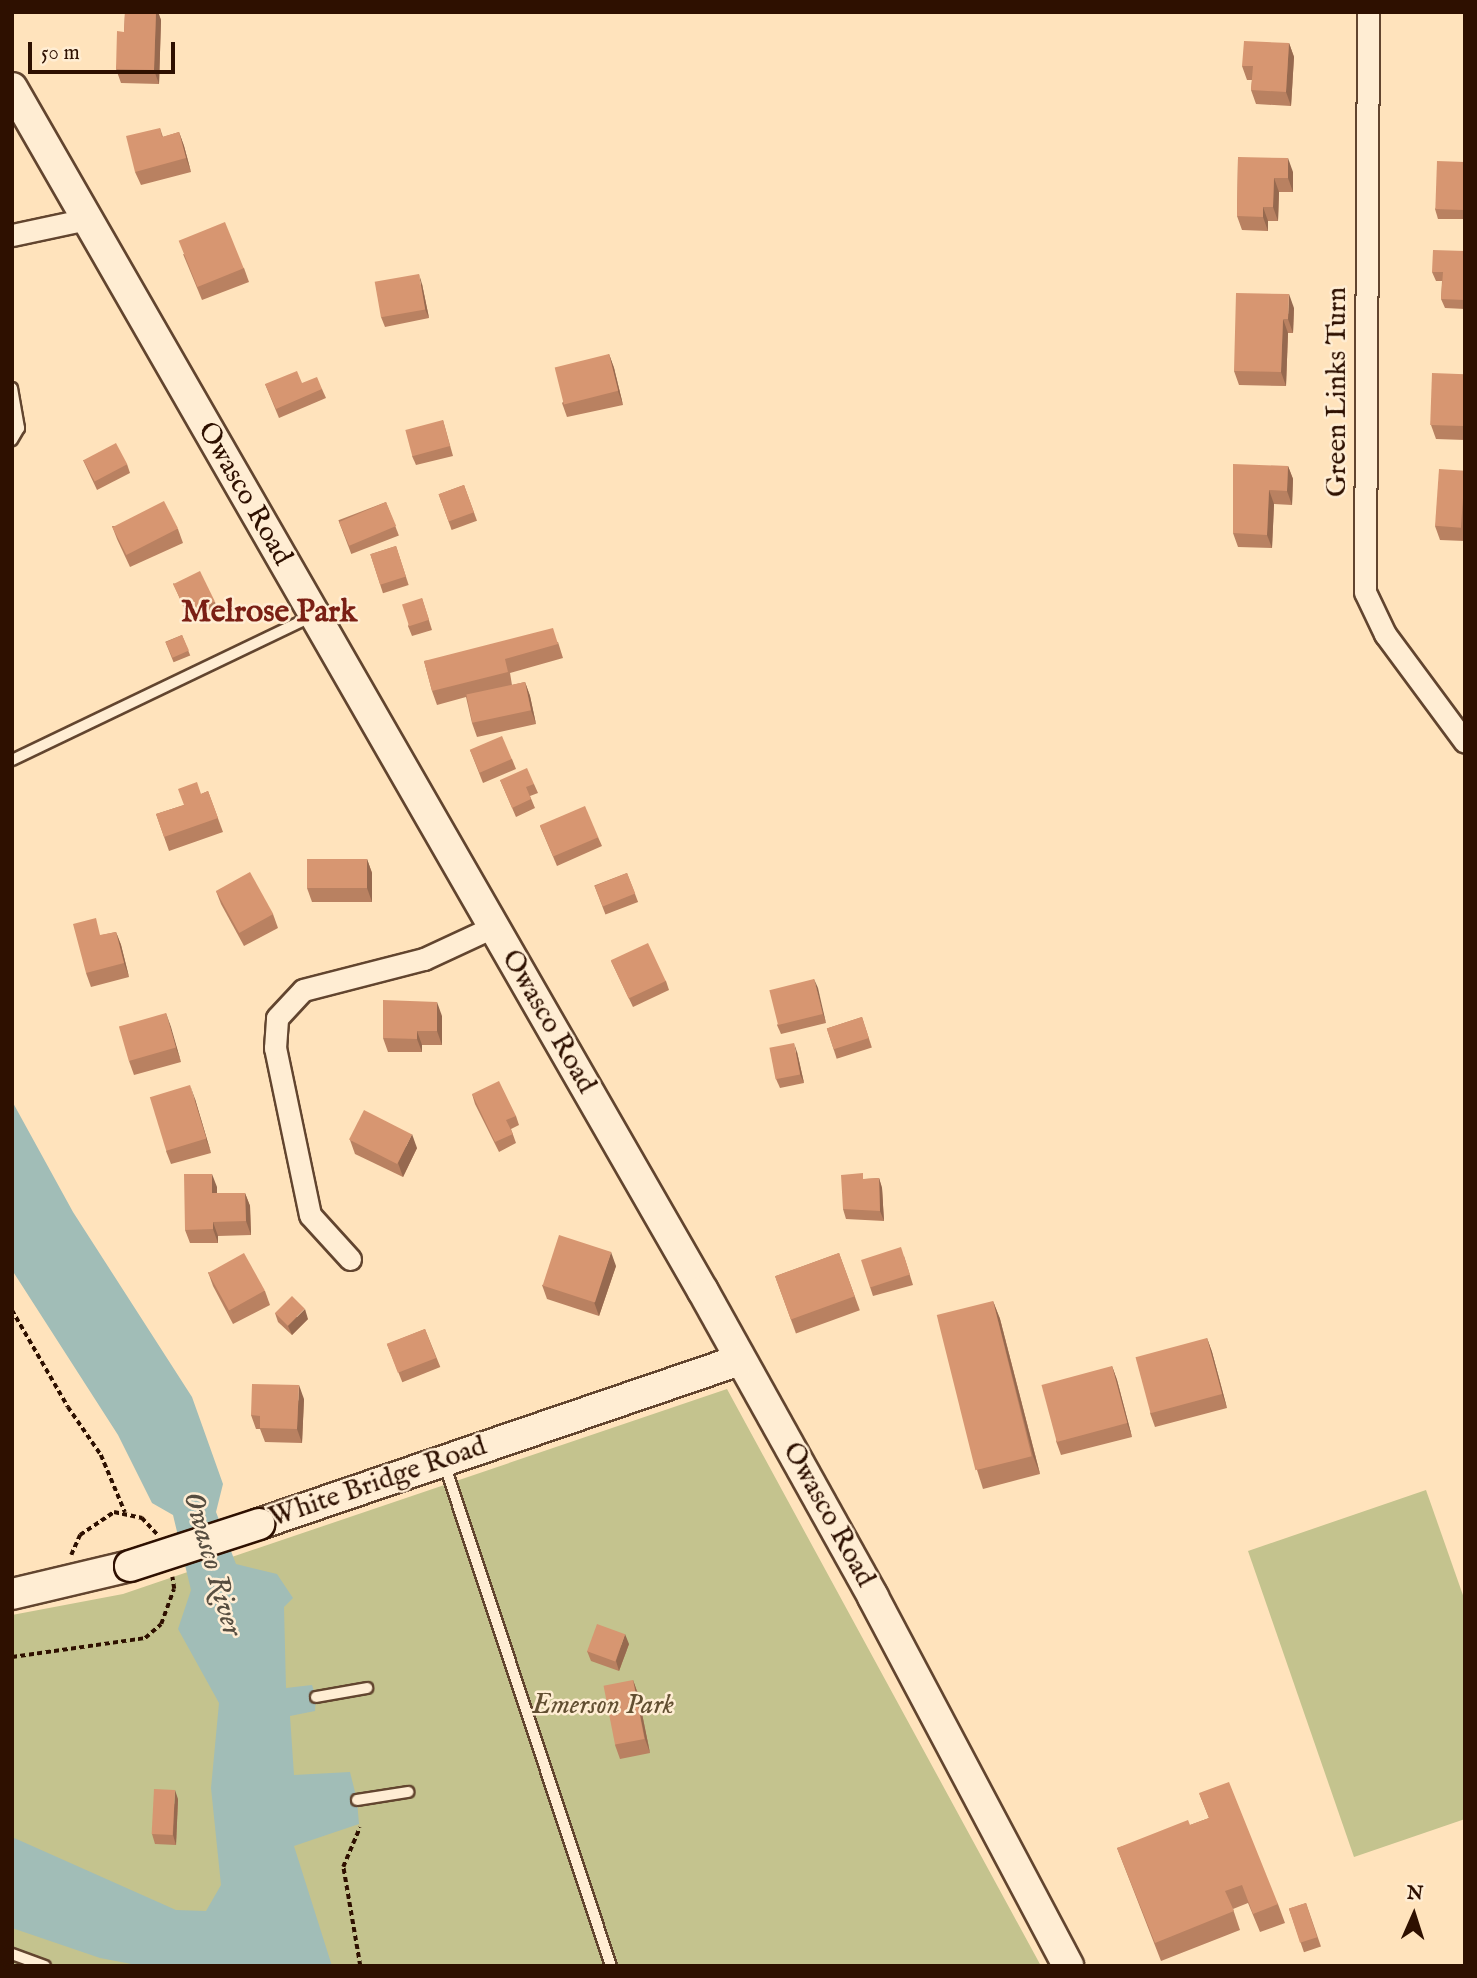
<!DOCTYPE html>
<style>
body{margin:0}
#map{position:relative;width:1477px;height:1978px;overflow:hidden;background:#ffe3bc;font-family:"IM FELL English",serif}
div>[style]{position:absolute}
.green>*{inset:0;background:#c4c38e}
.water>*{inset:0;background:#a1bdb7}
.path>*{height:3.5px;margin-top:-1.75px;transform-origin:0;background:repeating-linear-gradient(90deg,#2e1000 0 5px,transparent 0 8.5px)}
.roads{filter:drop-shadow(2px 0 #62452f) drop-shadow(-2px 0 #62452f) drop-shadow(0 2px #62452f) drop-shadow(0 -2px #62452f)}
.service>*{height:10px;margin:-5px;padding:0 5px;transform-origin:5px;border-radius:5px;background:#ffedd3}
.minor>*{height:21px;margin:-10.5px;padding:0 10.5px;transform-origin:10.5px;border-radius:10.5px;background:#ffedd3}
.secondary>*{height:30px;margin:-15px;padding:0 15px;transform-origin:15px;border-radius:15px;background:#ffedd3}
.bridges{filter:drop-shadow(2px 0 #2e1000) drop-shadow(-2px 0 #2e1000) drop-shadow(0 2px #2e1000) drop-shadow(0 -2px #2e1000)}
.secondary-bridge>*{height:30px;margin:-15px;padding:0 15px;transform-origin:15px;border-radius:15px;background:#ffedd3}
.wall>*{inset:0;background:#b98161;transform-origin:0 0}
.shaded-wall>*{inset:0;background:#96694f}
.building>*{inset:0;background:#d79671;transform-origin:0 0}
span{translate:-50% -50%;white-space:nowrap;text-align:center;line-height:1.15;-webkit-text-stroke:5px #ffedd3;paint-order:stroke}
.street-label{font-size:28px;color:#2e1000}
.park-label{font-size:28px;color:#624f32;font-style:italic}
.water-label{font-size:30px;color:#564d40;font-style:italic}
.quarter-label{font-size:32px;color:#7a1f14;font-weight:700}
.frame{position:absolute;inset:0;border:14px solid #2e1000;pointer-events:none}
.north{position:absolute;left:1379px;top:1880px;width:70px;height:70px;-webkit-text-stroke:5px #ffedd3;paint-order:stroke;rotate:3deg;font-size:19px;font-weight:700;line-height:28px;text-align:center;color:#2e1000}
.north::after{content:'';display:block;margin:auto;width:24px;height:32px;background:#2e1000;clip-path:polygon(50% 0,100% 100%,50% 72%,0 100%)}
.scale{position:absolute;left:28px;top:42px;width:147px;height:32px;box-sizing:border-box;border:4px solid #2e1000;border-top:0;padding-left:9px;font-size:21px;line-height:24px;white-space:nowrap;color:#2e1000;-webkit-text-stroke:5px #ffedd3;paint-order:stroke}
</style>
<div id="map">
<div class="green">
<i style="clip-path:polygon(727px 1389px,1041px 1966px,12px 1966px,12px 1615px,123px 1594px)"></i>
<i style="clip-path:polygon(1426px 1490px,1465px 1601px,1465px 1819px,1354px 1857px,1248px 1551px)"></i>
</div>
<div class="water">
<i style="clip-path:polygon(12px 1101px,73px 1212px,192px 1397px,223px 1484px,216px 1512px,236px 1564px,277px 1574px,293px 1598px,284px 1607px,286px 1688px,312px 1685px,316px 1697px,315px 1711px,290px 1716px,294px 1775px,350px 1772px,357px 1800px,359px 1824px,294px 1846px,332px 1966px,142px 1966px,100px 1958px,12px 1928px,12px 1837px,176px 1910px,206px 1911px,221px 1885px,211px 1788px,219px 1703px,178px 1629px,191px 1590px,173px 1515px,152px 1503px,118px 1435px,12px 1270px)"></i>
</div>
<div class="path">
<i style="left:12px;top:1310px;width:112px;rotate:60deg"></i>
<i style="left:68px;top:1407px;width:58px;rotate:55.5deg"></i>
<i style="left:101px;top:1455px;width:62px;rotate:67.2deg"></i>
<i style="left:71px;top:1555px;width:22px;rotate:-66deg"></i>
<i style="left:80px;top:1535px;width:41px;rotate:-34.1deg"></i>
<i style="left:114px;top:1512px;width:29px;rotate:12deg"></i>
<i style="left:142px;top:1518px;width:22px;rotate:47deg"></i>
<i style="left:12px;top:1657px;width:134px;rotate:-8.1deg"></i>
<i style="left:145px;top:1638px;width:21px;rotate:-41deg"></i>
<i style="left:161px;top:1624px;width:37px;rotate:-70deg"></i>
<i style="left:174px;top:1589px;width:12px;rotate:-99deg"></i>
<i style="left:360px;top:1966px;width:100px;rotate:-99.7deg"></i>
<i style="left:343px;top:1867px;width:43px;rotate:-67deg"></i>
</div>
<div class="roads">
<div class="service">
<i style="left:12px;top:388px;width:41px;rotate:80.1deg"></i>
<i style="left:19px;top:428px;width:14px;rotate:120deg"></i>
<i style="left:12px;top:760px;width:334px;rotate:-25.6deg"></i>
<i style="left:444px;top:1463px;width:530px;rotate:71.63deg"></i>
<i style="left:316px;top:1697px;width:52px;rotate:-10deg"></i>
<i style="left:357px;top:1800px;width:52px;rotate:-8.9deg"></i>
<i style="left:12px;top:1954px;width:35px;rotate:20deg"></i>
</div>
<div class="minor">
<i style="left:1368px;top:12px;width:580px;rotate:90.3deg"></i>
<i style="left:1365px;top:592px;width:47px;rotate:64.5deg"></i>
<i style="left:1385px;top:634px;width:134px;rotate:53.5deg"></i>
<i style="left:12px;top:235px;width:77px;rotate:-12deg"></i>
<i style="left:350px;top:1259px;width:59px;rotate:-132.3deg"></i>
<i style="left:310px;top:1215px;width:171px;rotate:-101.8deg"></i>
<i style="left:275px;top:1048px;width:30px;rotate:-86deg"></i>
<i style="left:277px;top:1018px;width:38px;rotate:-47deg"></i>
<i style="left:303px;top:990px;width:125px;rotate:-14.4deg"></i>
<i style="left:424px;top:959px;width:76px;rotate:-24.9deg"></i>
</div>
<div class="secondary">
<i style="left:12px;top:88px;width:1387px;rotate:60.13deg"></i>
<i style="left:703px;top:1291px;width:350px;rotate:60.9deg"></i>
<i style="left:873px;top:1597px;width:417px;rotate:62.1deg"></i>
<i style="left:259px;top:1524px;width:508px;rotate:-18.83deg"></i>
<i style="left:12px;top:1594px;width:121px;rotate:-13.3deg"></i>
</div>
</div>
<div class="bridges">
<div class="secondary-bridge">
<i style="left:130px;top:1566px;width:136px;rotate:-18deg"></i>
</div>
</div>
<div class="wall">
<i style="clip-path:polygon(125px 12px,158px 12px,161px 20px,159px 84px,121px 83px,116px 69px,124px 32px)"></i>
<i style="clip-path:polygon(1289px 43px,1294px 57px,1291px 106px,1256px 104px,1251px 90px,1252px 80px,1247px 80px,1242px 66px)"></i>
<i style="clip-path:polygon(160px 128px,163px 137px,179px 132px,184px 146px,191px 172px,141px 185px,135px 172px)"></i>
<i style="clip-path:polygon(1238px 157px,1293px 172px,1293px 192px,1279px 192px,1278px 221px,1268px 221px,1268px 231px,1242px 230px,1237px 216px)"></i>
<i style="clip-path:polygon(1465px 162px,1465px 219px,1438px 219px,1435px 209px)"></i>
<i style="clip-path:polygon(1465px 251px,1465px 309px,1445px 308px,1441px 299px,1442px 281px,1436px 281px,1432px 272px)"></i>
<i style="clip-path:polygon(183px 254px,244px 268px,249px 282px,202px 300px)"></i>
<i style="clip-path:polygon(422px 284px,429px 318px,385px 327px,381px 317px)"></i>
<i style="clip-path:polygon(1294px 308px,1293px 333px,1288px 333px,1286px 386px,1239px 385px,1234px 371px)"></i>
<i style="clip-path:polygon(609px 354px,614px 368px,623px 405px,567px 417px,562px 403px)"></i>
<i style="clip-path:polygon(1465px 374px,1465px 440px,1436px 439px,1431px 425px)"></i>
<i style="clip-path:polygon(302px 383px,322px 389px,326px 398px,279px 418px,265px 384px)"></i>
<i style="clip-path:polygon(443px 420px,453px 456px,416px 465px,412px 456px)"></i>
<i style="clip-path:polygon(83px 460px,127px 464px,130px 473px,97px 490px)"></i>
<i style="clip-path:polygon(1288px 466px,1293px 479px,1292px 505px,1274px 504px,1272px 548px,1238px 547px,1233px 533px)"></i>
<i style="clip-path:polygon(1465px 471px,1465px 541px,1440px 540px,1435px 526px)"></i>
<i style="left:464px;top:485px;width:38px;height:27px;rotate:70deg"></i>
<i style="left:386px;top:502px;width:36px;height:51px;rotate:69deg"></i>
<i style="clip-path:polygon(112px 526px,178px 529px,183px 543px,130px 567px,117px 539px)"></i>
<i style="left:396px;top:546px;width:41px;height:27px;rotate:72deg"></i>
<i style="clip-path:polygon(173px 583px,215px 602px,218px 611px,191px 624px)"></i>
<i style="clip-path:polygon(422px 598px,432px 630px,412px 636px,408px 626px)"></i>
<i style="left:182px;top:635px;width:22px;height:18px;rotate:68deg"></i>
<i style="clip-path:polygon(558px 642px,563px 658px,510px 673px,512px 685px,525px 682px,530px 696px,536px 724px,477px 737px,472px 723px,466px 697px,437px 705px,432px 691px,424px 661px)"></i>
<i style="clip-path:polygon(470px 750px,512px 759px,516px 769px,483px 783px)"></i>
<i style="clip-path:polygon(500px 780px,534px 784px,538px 793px,530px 796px,535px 808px,516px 817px)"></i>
<i style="clip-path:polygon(208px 791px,223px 832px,169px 851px,156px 814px,184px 805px,201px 794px)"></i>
<i style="clip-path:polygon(540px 826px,598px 837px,602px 846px,557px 866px)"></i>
<i style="clip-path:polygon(367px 859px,372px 873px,372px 902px,312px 902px,307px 888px)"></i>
<i style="left:627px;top:873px;width:31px;height:35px;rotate:69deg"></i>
<i style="clip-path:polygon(216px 891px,273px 914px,278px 928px,244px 946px,221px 904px)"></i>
<i style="clip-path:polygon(116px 932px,121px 945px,129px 977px,91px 987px,86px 973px,102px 935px)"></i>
<i style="clip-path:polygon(611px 961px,666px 981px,669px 990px,633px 1007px)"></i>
<i style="clip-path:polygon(814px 979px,826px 1023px,781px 1034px,777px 1025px)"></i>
<i style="clip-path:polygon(166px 1013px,181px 1062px,134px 1075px,129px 1061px)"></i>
<i style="clip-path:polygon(442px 1016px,442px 1045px,422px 1045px,422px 1052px,388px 1052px,383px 1038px)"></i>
<i style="left:862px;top:1017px;width:32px;height:37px;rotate:72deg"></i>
<i style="clip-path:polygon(797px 1052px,804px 1083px,780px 1088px,776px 1079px)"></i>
<i style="clip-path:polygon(472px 1094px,516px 1116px,519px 1125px,511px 1129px,516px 1143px,499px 1152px,475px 1104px)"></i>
<i style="clip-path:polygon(195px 1099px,211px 1153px,171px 1164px,166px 1151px)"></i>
<i style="clip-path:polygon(350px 1140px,417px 1148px,403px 1177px,355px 1154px)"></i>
<i style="clip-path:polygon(879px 1178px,882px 1188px,884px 1221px,846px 1219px,843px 1209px,865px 1179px)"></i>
<i style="clip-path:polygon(217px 1187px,217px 1193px,245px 1193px,250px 1206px,251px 1235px,218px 1236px,218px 1243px,190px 1243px,185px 1230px)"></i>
<i style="left:839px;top:1253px;width:61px;height:68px;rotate:70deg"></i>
<i style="clip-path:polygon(904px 1256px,913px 1285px,873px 1296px,870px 1287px)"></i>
<i style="clip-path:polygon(616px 1266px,599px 1316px,547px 1299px,542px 1285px)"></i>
<i style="clip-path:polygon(208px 1272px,265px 1291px,270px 1305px,233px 1324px,213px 1286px)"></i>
<i style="clip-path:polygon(993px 1301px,1000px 1319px,1040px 1474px,983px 1489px,977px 1470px)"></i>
<i style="clip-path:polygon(275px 1313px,308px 1319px,292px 1335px,278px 1322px)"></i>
<i style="left:425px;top:1329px;width:41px;height:41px;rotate:68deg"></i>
<i style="clip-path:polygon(1207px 1338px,1212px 1352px,1227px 1408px,1155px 1427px,1150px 1413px)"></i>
<i style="clip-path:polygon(1112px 1366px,1117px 1380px,1132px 1437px,1061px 1455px,1056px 1441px)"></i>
<i style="clip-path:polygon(304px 1399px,302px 1443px,265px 1442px,260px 1429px,256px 1429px,251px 1415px)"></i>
<i style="clip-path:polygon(629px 1644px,619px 1671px,591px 1661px,587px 1651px)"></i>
<i style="clip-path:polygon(633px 1680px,638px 1694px,650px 1753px,620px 1759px,615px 1745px)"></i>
<i style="clip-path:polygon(1199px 1793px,1278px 1904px,1285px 1923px,1260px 1932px,1248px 1903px,1233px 1909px,1240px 1930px,1161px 1961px,1117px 1848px,1190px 1825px,1209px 1818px)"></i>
<i style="clip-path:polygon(178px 1799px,176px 1845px,155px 1844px,152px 1834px)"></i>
<i style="left:1306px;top:1903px;width:46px;height:18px;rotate:71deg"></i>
</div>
<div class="shaded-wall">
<i style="clip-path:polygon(156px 12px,158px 12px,161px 20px,159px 84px,154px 70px)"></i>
<i style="clip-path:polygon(1289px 43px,1294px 57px,1291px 106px,1286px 92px)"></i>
<i style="clip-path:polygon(179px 132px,184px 146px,191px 172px,186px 158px)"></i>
<i style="clip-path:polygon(1288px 158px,1293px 172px,1293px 192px,1288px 178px)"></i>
<i style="clip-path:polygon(1274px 178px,1279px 192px,1278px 221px,1273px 207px)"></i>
<i style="clip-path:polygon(1263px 207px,1268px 221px,1268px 231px,1263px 217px)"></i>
<i style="clip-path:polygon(419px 274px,422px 284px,429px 318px,425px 309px)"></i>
<i style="clip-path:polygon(1289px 294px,1294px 308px,1293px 333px,1288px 319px)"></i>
<i style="clip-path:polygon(1283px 319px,1288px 333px,1286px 386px,1281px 372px)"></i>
<i style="clip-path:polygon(609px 354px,614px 368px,623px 405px,618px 391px)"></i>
<i style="clip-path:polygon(1288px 466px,1293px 479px,1292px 505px,1287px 491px)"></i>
<i style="clip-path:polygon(1269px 490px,1274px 504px,1272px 548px,1267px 535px)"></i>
<i style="clip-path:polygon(525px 682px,530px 696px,536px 724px,531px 710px)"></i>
<i style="clip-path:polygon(367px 859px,372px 873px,372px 902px,367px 888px)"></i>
<i style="clip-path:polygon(116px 932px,121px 945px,129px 977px,124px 963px)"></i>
<i style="clip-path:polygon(814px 979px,818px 988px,826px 1023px,823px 1014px)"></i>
<i style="clip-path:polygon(437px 1002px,442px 1016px,442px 1045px,437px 1031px)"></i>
<i style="clip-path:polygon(166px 1013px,171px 1027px,181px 1062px,176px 1048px)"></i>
<i style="clip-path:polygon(417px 1031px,422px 1045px,422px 1052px,417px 1039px)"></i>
<i style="clip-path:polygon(794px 1043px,797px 1052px,804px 1083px,800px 1074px)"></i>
<i style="clip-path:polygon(190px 1085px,195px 1099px,211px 1153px,206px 1139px)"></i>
<i style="clip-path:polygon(412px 1134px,417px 1148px,403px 1177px,398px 1163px)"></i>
<i style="clip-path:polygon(212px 1174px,217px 1187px,217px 1207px,212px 1193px)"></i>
<i style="clip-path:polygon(879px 1178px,882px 1188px,884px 1221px,880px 1211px)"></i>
<i style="clip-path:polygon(245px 1193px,250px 1206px,251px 1235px,246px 1221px)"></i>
<i style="clip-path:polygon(213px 1222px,218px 1236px,218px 1243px,213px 1229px)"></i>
<i style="clip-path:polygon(611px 1252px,616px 1266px,599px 1316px,594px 1302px)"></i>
<i style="clip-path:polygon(993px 1301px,1000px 1319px,1040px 1474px,1033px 1456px)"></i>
<i style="clip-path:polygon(305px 1309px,308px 1319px,292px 1335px,288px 1326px)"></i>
<i style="clip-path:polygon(1207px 1338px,1212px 1352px,1227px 1408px,1222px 1394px)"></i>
<i style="clip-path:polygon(1112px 1366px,1117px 1380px,1132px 1437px,1127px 1423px)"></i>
<i style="clip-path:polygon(299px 1385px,304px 1399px,302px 1443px,297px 1429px)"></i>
<i style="clip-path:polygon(625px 1634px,629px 1644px,619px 1671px,616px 1661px)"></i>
<i style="clip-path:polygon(633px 1680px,638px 1694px,650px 1753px,645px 1739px)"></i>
<i style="clip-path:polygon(175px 1790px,178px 1799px,176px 1845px,173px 1835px)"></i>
</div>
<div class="building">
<i style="clip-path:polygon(125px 12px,156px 12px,154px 70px,116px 69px,117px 31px,124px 32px)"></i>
<i style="clip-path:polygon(1244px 41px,1289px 43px,1286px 92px,1251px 90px,1253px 66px,1242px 66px)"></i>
<i style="clip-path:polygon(160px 128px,162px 137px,179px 132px,186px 158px,135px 172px,126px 136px)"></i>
<i style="clip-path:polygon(1238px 157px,1288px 158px,1288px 178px,1274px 178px,1273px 207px,1263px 207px,1263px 217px,1237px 216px)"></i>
<i style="left:1437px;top:161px;width:28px;height:48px;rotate:2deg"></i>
<i style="left:225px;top:222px;width:50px;height:50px;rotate:68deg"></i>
<i style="clip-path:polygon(1433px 250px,1465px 251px,1465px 300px,1441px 299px,1443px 272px,1432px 272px)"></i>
<i style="left:419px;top:274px;width:36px;height:45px;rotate:80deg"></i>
<i style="clip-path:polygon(1236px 293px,1289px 294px,1288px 319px,1283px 319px,1281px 372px,1234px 371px)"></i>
<i style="left:609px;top:354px;width:38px;height:56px;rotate:76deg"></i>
<i style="clip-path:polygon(297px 371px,302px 383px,317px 377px,322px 389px,276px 409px,265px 384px)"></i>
<i style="left:1432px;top:373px;width:33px;height:52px;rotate:2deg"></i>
<i style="left:443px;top:420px;width:27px;height:39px;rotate:75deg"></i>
<i style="left:116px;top:443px;width:24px;height:37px;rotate:62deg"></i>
<i style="clip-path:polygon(1233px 464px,1288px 466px,1287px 491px,1269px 490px,1267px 535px,1233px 533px)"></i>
<i style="left:1439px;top:469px;width:26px;height:57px;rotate:4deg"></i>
<i style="left:464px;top:485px;width:29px;height:27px;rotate:70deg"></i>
<i style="left:164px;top:501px;width:31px;height:58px;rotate:63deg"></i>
<i style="left:386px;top:502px;width:26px;height:51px;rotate:67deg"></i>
<i style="left:396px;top:546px;width:32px;height:27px;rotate:72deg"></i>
<i style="left:200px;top:571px;width:34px;height:30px;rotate:64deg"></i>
<i style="left:422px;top:598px;width:23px;height:21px;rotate:72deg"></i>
<i style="clip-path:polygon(553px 628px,558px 644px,505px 659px,508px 672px,432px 691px,424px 661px)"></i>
<i style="left:182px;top:635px;width:17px;height:18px;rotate:66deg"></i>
<i style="left:525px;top:682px;width:29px;height:60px;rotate:78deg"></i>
<i style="left:502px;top:736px;width:25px;height:35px;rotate:67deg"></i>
<i style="clip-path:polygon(527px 768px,534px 784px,526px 787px,531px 799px,512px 808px,500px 780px)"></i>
<i style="clip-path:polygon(197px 782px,201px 794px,208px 791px,218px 818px,164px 837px,156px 814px,184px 805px,178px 789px)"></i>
<i style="left:585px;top:806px;width:34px;height:49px;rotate:67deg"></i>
<i style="left:307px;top:859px;width:60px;height:29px"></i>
<i style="left:250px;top:872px;width:48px;height:39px;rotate:61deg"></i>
<i style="left:627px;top:873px;width:22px;height:35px;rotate:68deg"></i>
<i style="clip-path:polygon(96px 918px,100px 935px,116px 932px,124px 963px,86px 973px,73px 924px)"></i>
<i style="left:648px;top:943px;width:42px;height:41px;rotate:65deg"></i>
<i style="left:814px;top:979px;width:36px;height:46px;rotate:76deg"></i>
<i style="clip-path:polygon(383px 1000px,437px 1002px,437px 1031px,417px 1031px,417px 1039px,383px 1038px)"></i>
<i style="left:166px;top:1013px;width:36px;height:49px;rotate:74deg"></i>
<i style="left:862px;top:1017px;width:22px;height:37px;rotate:72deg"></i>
<i style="left:794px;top:1043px;width:32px;height:25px;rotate:79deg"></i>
<i style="clip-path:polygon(499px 1081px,516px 1116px,506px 1120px,513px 1134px,495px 1142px,472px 1094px)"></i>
<i style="left:190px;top:1085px;width:56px;height:42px;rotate:73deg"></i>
<i style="left:364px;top:1110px;width:54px;height:33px;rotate:27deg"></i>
<i style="clip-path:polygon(863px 1173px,863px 1179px,879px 1178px,880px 1211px,843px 1209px,841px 1175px)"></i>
<i style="clip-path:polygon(184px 1174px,212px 1174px,212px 1193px,245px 1193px,246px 1221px,213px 1222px,213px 1229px,185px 1230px)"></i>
<i style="left:559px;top:1235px;width:55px;height:53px;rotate:18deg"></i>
<i style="left:901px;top:1247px;width:29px;height:42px;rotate:72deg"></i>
<i style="left:244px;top:1253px;width:43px;height:41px;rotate:61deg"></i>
<i style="left:839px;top:1253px;width:46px;height:68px;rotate:70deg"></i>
<i style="left:292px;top:1296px;width:18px;height:24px;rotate:45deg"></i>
<i style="left:993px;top:1301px;width:160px;height:58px;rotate:76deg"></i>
<i style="left:425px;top:1329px;width:31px;height:41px;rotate:69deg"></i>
<i style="left:1207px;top:1338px;width:58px;height:74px;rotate:75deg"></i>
<i style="left:1112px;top:1366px;width:59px;height:73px;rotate:75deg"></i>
<i style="clip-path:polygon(252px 1384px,299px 1385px,297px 1429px,260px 1428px,260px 1416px,251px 1415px)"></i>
<i style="left:597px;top:1624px;width:30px;height:29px;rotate:20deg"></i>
<i style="left:633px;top:1680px;width:60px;height:30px;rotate:79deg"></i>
<i style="clip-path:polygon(1229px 1782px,1278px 1904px,1253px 1914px,1242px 1885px,1225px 1891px,1234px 1911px,1155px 1943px,1117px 1848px,1188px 1820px,1190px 1825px,1209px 1818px,1199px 1793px)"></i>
<i style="left:154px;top:1789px;width:21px;height:45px;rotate:3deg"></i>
<i style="left:1306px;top:1903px;width:36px;height:18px;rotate:72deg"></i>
</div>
<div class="street-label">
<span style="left:1338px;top:392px;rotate:-90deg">Green Links Turn</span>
<span style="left:244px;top:494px;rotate:60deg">Owasco Road</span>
<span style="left:548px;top:1022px;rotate:60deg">Owasco Road</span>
<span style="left:378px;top:1483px;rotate:-19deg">White Bridge Road</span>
<span style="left:828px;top:1515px;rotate:61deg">Owasco Road</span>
</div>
<div class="park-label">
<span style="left:603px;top:1706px">Emerson Park</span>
</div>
<div class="water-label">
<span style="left:212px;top:1564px;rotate:74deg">Owasco River</span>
</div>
<div class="quarter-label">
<span style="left:269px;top:613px">Melrose Park</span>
</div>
<div class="frame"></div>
<div class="north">N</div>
<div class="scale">50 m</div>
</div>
